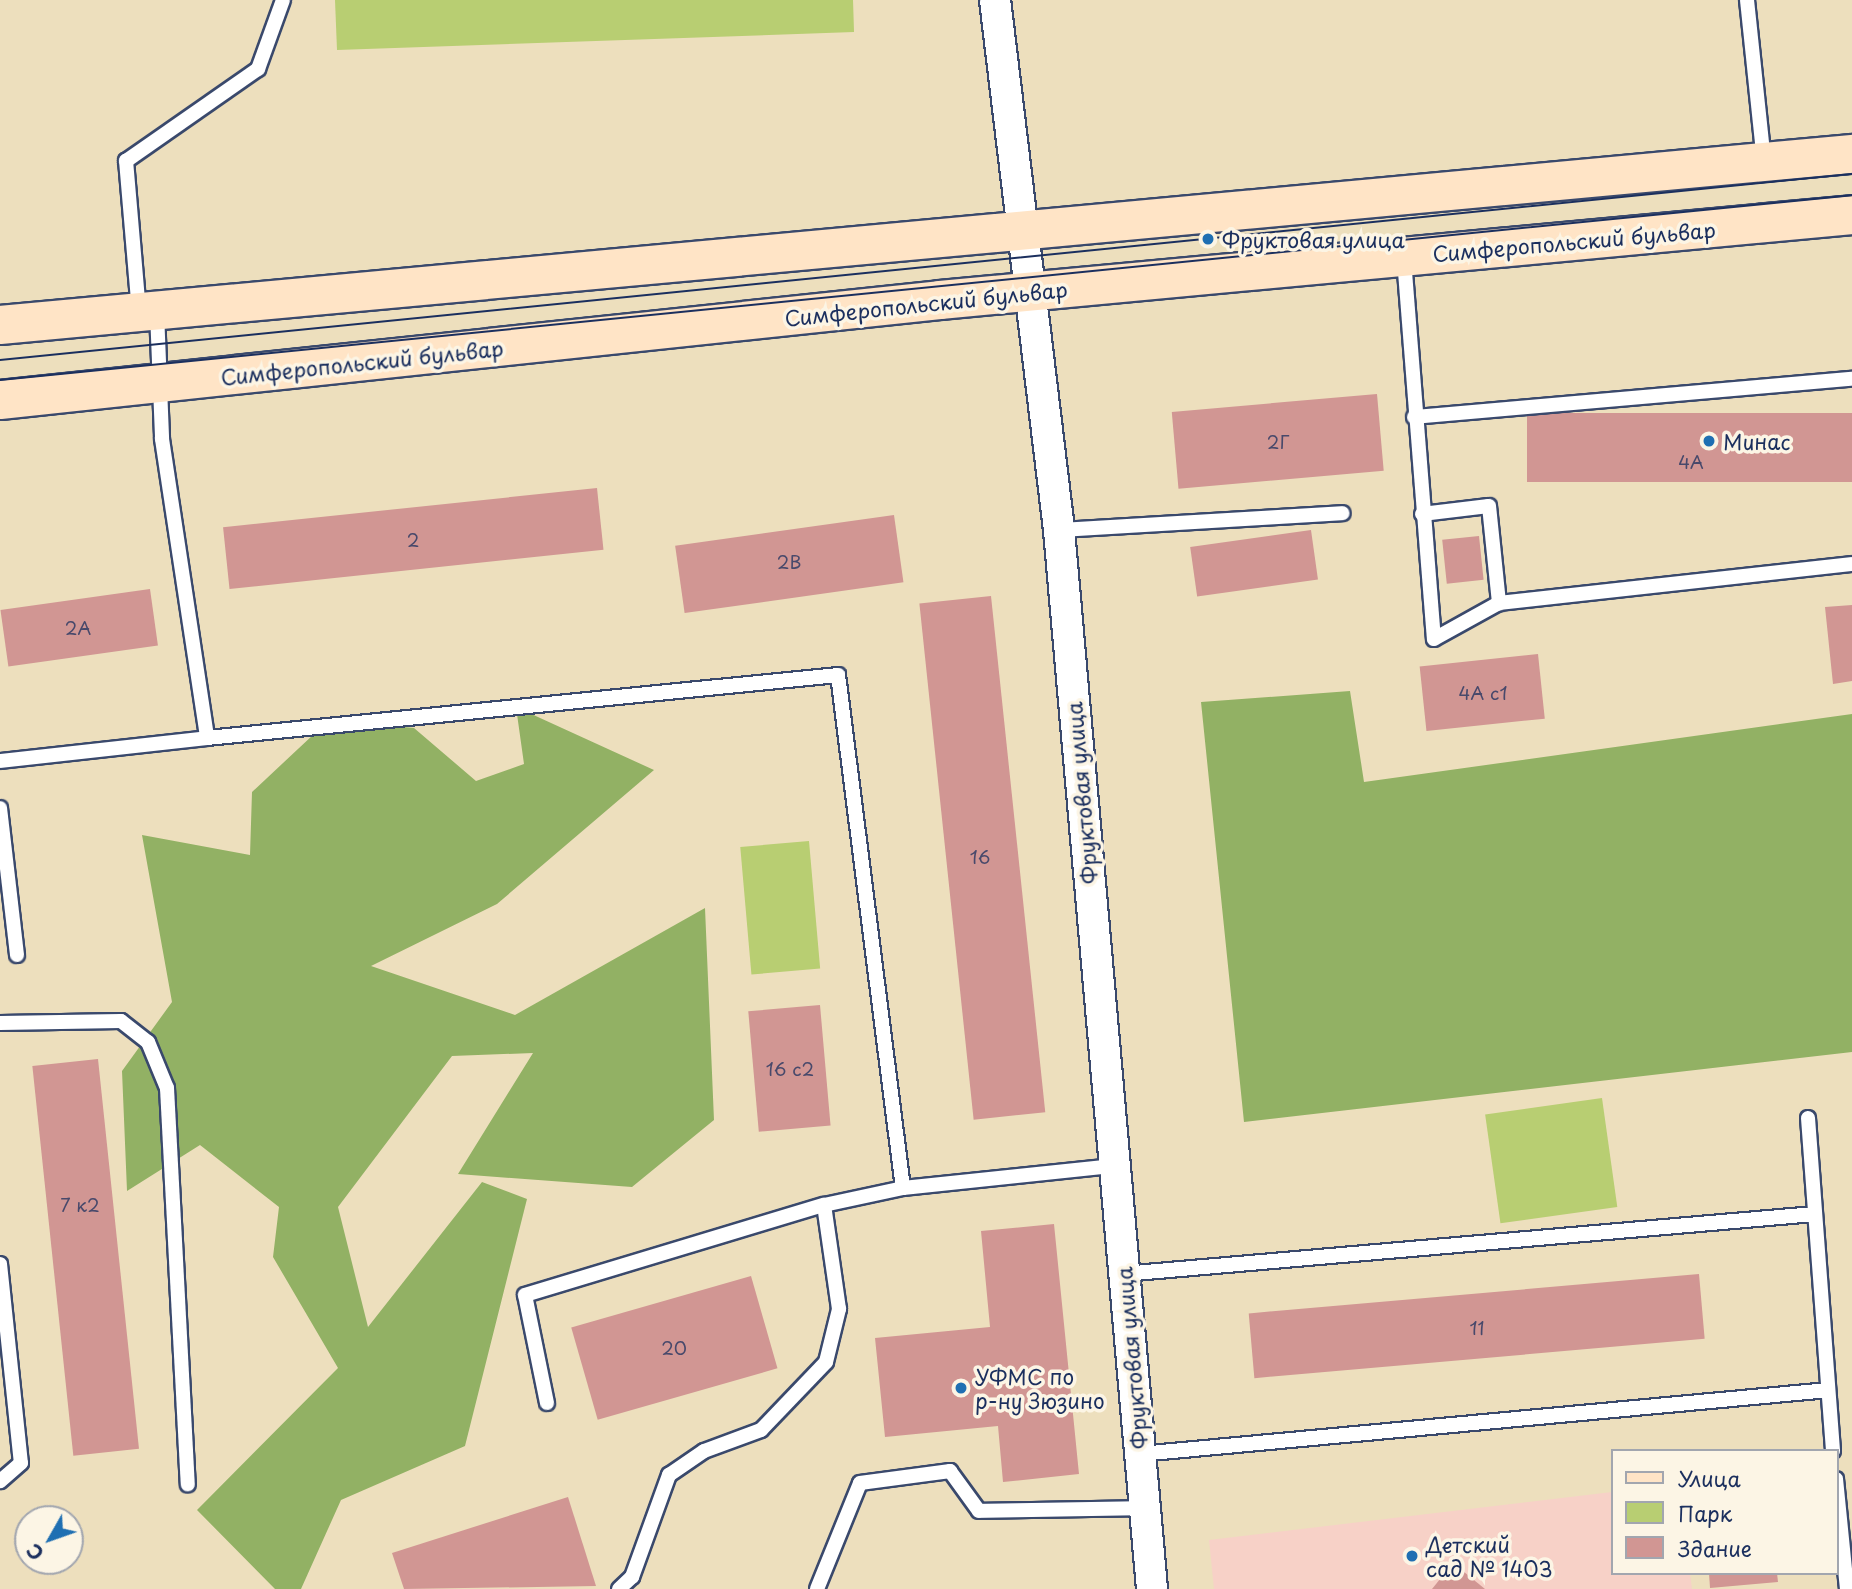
<!DOCTYPE html>
<meta charset="utf-8">
<style>
body{margin:0}
#map{position:relative;width:1852px;height:1589px;overflow:hidden;background:#eddfbd;font-family:"Playpen Sans",sans-serif}
div>[style]{position:absolute}
.built>*{inset:0;background:#f7d1c7}
.green>*{inset:0;background:#b8ce72;transform-origin:0 0}
.forest>*{inset:0;background:#92b164}
.building>*{inset:0;background:#d19693;transform-origin:0 0}
.roads{filter:drop-shadow(2px 0 #3a496c) drop-shadow(-2px 0 #3a496c) drop-shadow(0 2px #3a496c) drop-shadow(0 -2px #3a496c)}
.service>*{height:14px;margin:-7px;padding:0 7px;transform-origin:7px;border-radius:7px;background:#fff}
.minor>*{height:30px;margin:-15px;padding:0 15px;transform-origin:15px;border-radius:15px;background:#fff}
.secondary>*{height:38px;margin:-19px;padding:0 19px;transform-origin:19px;border-radius:19px;background:#ffe4c6}
.tram>*{height:2px;margin:-1px;padding:0 1px;transform-origin:1px;border-radius:1px;background:#1b2f5e}
.dots>*{width:19px;height:19px;translate:-50% -50%;box-sizing:border-box;border:4px solid #fcf5e5;border-radius:50%}
span{translate:-50% -50%;white-space:nowrap;text-align:center;line-height:1.15;-webkit-text-stroke:7px #fcf5e5;paint-order:stroke}
.number-label{font-size:18px;color:#48496b}
.number-label span{-webkit-text-stroke-width:0}
.poi-label{font-size:21px;color:#1b2f5e}
.left{translate:0 -50%;text-align:left}
.street-label{font-size:21px;color:#1b2f5e}
.legend{position:absolute;left:1611px;top:1449px;width:228px;height:126px;box-sizing:border-box;background:#fcf5e5;border:2px solid #a2a6af;margin:0;padding:9px 12px;list-style:none;font-size:21px;color:#1b2f5e}
.legend li{display:flex;align-items:center;gap:14px;height:35px}
.legend b{width:35px;border:2px solid #a2a6af}
.north{position:absolute;left:14px;top:1505px;width:70px;height:70px;box-sizing:border-box;background:#fcf5e5;border:2px solid #a2a6af;border-radius:50%;rotate:230deg;font-size:19px;font-weight:700;line-height:28px;text-align:center;color:#1b2f5e}
.north::after{content:'';display:block;margin:auto;width:24px;height:32px;background:#1f6fb2;clip-path:polygon(50% 0,100% 100%,50% 72%,0 100%)}
</style>
<div id="map">
<div class="built">
<i style="clip-path:polygon(1612px 1492px,1612px 1573px,1690px 1573px,1692px 1589px,1214px 1589px,1209px 1540px)"></i>
</div>
<div class="green">
<i style="clip-path:polygon(335px 0,853px 0,854px 32px,337px 50px)"></i>
<i style="left:809px;top:841px;width:128px;height:69px;rotate:85deg"></i>
<i style="left:1602px;top:1098px;width:110px;height:118px;rotate:82deg"></i>
</div>
<div class="forest">
<i style="clip-path:polygon(1350px 691px,1364px 782px,1852px 714px,1852px 1052px,1244px 1122px,1201px 702px)"></i>
<i style="clip-path:polygon(516px 707px,654px 770px,497px 904px,371px 966px,515px 1015px,705px 908px,714px 1120px,632px 1187px,458px 1174px,533px 1053px,452px 1056px,338px 1207px,368px 1327px,482px 1182px,527px 1199px,465px 1446px,341px 1500px,301px 1589px,275px 1589px,197px 1510px,338px 1368px,273px 1257px,279px 1207px,200px 1145px,127px 1191px,122px 1071px,172px 1002px,142px 835px,250px 855px,252px 792px,329px 720px,414px 728px,476px 781px,524px 764px)"></i>
</div>
<div class="building">
<i style="left:1377px;top:394px;width:77px;height:206px;rotate:85deg"></i>
<i style="left:1852px;top:413px;width:69px;height:325px;rotate:90deg"></i>
<i style="left:597px;top:488px;width:62px;height:376px;rotate:84deg"></i>
<i style="left:894px;top:515px;width:68px;height:221px;rotate:82deg"></i>
<i style="left:1311px;top:530px;width:50px;height:122px;rotate:82deg"></i>
<i style="left:1479px;top:536px;width:44px;height:37px;rotate:84deg"></i>
<i style="left:150px;top:589px;width:57px;height:151px;rotate:82deg"></i>
<i style="left:991px;top:596px;width:519px;height:72px;rotate:84deg"></i>
<i style="clip-path:polygon(1852px 605px,1852px 681px,1833px 684px,1825px 607px)"></i>
<i style="left:1538px;top:654px;width:65px;height:119px;rotate:84deg"></i>
<i style="left:820px;top:1005px;width:121px;height:72px;rotate:85deg"></i>
<i style="left:98px;top:1059px;width:392px;height:66px;rotate:84deg"></i>
<i style="clip-path:polygon(1054px 1224px,1079px 1474px,1003px 1482px,998px 1426px,885px 1437px,875px 1338px,990px 1327px,981px 1231px)"></i>
<i style="left:1699px;top:1274px;width:65px;height:452px;rotate:85deg"></i>
<i style="left:751px;top:1276px;width:96px;height:187px;rotate:74deg"></i>
<i style="clip-path:polygon(568px 1497px,596px 1586px,404px 1589px,392px 1553px)"></i>
<i style="clip-path:polygon(1453px 1563px,1485px 1589px,1432px 1589px)"></i>
<i style="clip-path:polygon(1709px 1573px,1777px 1573px,1778px 1582px,1710px 1588px)"></i>
</div>
<div class="roads">
<div class="service">
<i style="left:1747px;top:0;width:163px;rotate:84deg"></i>
<i style="left:1404px;top:259px;width:381px;rotate:85.5deg"></i>
<i style="left:1434px;top:639px;width:74px;rotate:-29deg"></i>
<i style="left:1499px;top:603px;width:355px;rotate:-6.3deg"></i>
<i style="left:139px;top:312px;width:152px;rotate:-94.9deg"></i>
<i style="left:126px;top:161px;width:161px;rotate:-34.9deg"></i>
<i style="left:258px;top:69px;width:73px;rotate:-70.1deg"></i>
<i style="left:157px;top:312px;width:127px;rotate:87.7deg"></i>
<i style="left:162px;top:439px;width:302px;rotate:81.4deg"></i>
<i style="left:207px;top:738px;width:634px;rotate:-5.7deg"></i>
<i style="left:838px;top:675px;width:517px;rotate:82.78deg"></i>
<i style="left:1414px;top:417px;width:440px;rotate:-5deg"></i>
<i style="left:1422px;top:514px;width:67px;rotate:-6.8deg"></i>
<i style="left:1489px;top:506px;width:98px;rotate:84.1deg"></i>
<i style="left:1059px;top:530px;width:284px;rotate:-3.4deg"></i>
<i style="left:0;top:761px;width:208px;rotate:-6.3deg"></i>
<i style="left:0;top:808px;width:148px;rotate:83.4deg"></i>
<i style="left:0;top:1023px;width:121px;rotate:-0.9deg"></i>
<i style="left:121px;top:1021px;width:34px;rotate:38deg"></i>
<i style="left:148px;top:1042px;width:50px;rotate:67.6deg"></i>
<i style="left:167px;top:1088px;width:397px;rotate:87deg"></i>
<i style="left:1808px;top:1118px;width:334px;rotate:85.7deg"></i>
<i style="left:0;top:1264px;width:200px;rotate:84deg"></i>
<i style="left:21px;top:1463px;width:28px;rotate:139deg"></i>
<i style="left:1123px;top:1274px;width:694px;rotate:-4.96deg"></i>
<i style="left:547px;top:1403px;width:110px;rotate:-101.5deg"></i>
<i style="left:525px;top:1295px;width:312px;rotate:-16.8deg"></i>
<i style="left:824px;top:1205px;width:81px;rotate:-12.1deg"></i>
<i style="left:903px;top:1188px;width:212px;rotate:-6deg"></i>
<i style="left:1140px;top:1454px;width:691px;rotate:-5.31deg"></i>
<i style="left:1836px;top:1479px;width:111px;rotate:84.3deg"></i>
<i style="left:619px;top:1589px;width:18px;rotate:-43deg"></i>
<i style="left:632px;top:1577px;width:109px;rotate:-70.1deg"></i>
<i style="left:669px;top:1475px;width:42px;rotate:-34.4deg"></i>
<i style="left:704px;top:1451px;width:61px;rotate:-20.2deg"></i>
<i style="left:761px;top:1430px;width:94px;rotate:-46.3deg"></i>
<i style="left:826px;top:1362px;width:55px;rotate:-76.2deg"></i>
<i style="left:839px;top:1309px;width:105px;rotate:-98.2deg"></i>
<i style="left:817px;top:1589px;width:114px;rotate:-67.9deg"></i>
<i style="left:860px;top:1483px;width:91px;rotate:-7.6deg"></i>
<i style="left:950px;top:1471px;width:49px;rotate:54.1deg"></i>
<i style="left:979px;top:1511px;width:165px;rotate:-1deg"></i>
</div>
<div class="minor">
<i style="left:995px;top:0;width:534px;rotate:83.11deg"></i>
<i style="left:1059px;top:530px;width:1063px;rotate:84.98deg"></i>
</div>
<div class="secondary">
<i style="left:0;top:325px;width:1860px;rotate:-5.28deg"></i>
<i style="left:0;top:400px;width:945px;rotate:-6.07deg"></i>
<i style="left:940px;top:300px;width:916px;rotate:-5.32deg"></i>
</div>
</div>
<div class="tram">
<i style="left:0;top:360px;width:1861px;rotate:-5.74deg"></i>
<i style="left:0;top:380px;width:1861px;rotate:-5.7deg"></i>
</div>
<div class="dots">
<i style="left:1208px;top:239px;background:#1f6fb2"></i>
<i style="left:1709px;top:441px;background:#1f6fb2"></i>
<i style="left:961px;top:1388px;background:#1f6fb2"></i>
<i style="left:1412px;top:1556px;background:#1f6fb2"></i>
</div>
<div class="number-label">
<span style="left:1278px;top:442px">2Г</span>
<span style="left:1691px;top:462px">4А</span>
<span style="left:413px;top:540px">2</span>
<span style="left:789px;top:562px">2В</span>
<span style="left:78px;top:628px">2А</span>
<span style="left:1483px;top:693px">4А с1</span>
<span style="left:980px;top:857px">16</span>
<span style="left:790px;top:1069px">16 с2</span>
<span style="left:80px;top:1205px">7 к2</span>
<span style="left:1477px;top:1328px">11</span>
<span style="left:674px;top:1348px">20</span>
</div>
<div class="poi-label">
<span class="left" style="left:1222px;top:239px">Фруктовая улица</span>
<span class="left" style="left:1723px;top:441px">Минас</span>
<span class="left" style="left:975px;top:1388px">УФМС по<br>р-ну Зюзино</span>
<span class="left" style="left:1426px;top:1556px">Детский<br>сад № 1403</span>
</div>
<div class="street-label">
<span style="left:1574px;top:241px;rotate:-5deg">Симферопольский бульвар</span>
<span style="left:926px;top:303px;rotate:-6deg">Симферопольский бульвар</span>
<span style="left:362px;top:362px;rotate:-6deg">Симферопольский бульвар</span>
<span style="left:1081px;top:793px;rotate:-95deg">Фруктовая улица</span>
<span style="left:1131px;top:1358px;rotate:-95deg">Фруктовая улица</span>
</div>
<ul class="legend">
<li><b style="height:9px;background:#ffe4c6"></b>Улица</li>
<li><b style="height:19px;background:#b8ce72"></b>Парк</li>
<li><b style="height:19px;background:#d19693"></b>Здание</li>
</ul>
<div class="north">С</div>
</div>
